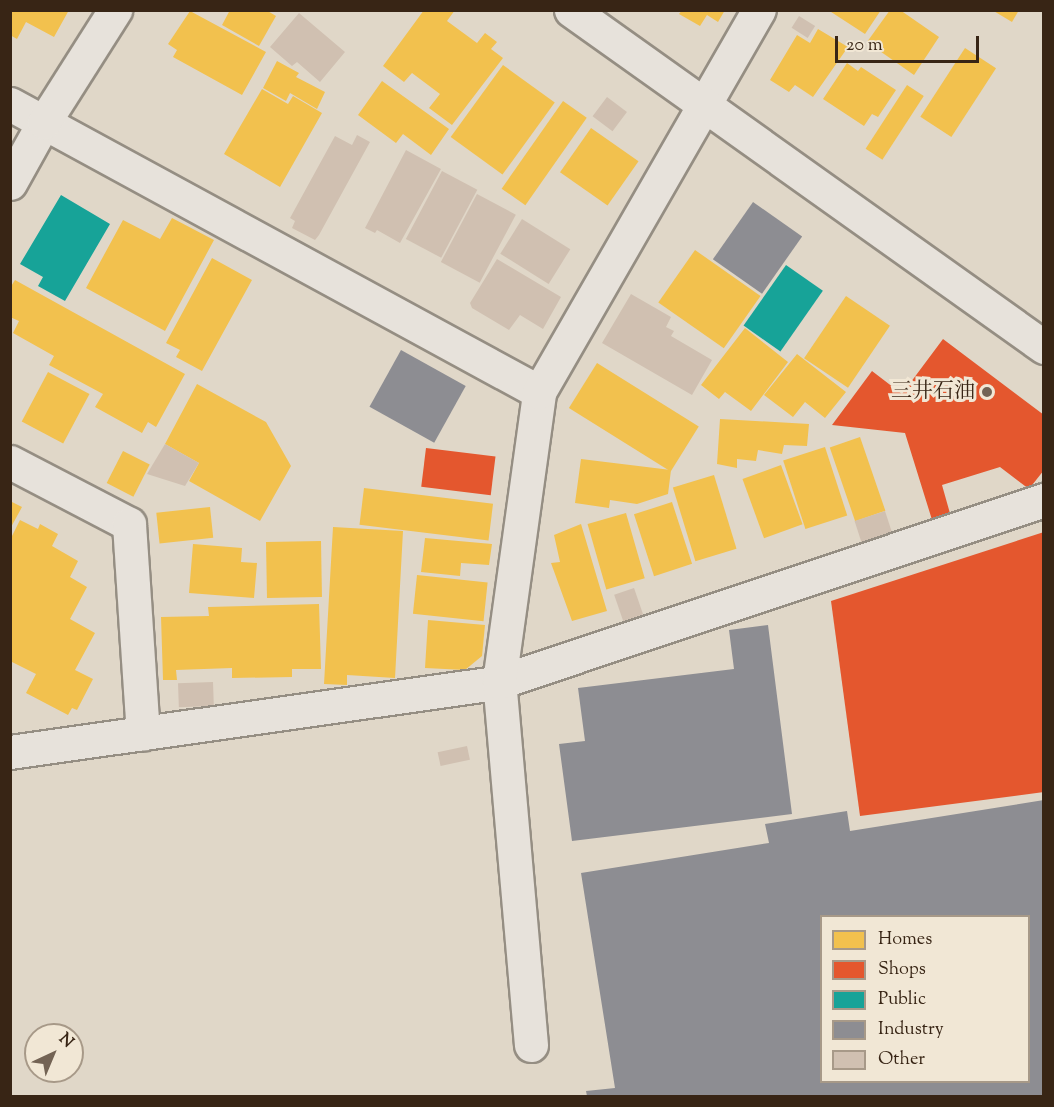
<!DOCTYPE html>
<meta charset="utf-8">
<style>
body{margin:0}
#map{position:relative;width:1054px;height:1107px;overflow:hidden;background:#e0d7c8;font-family:"Sorts Mill Goudy","Noto Serif JP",serif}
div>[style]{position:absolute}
.homes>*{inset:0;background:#f2c14e;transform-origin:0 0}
.shops>*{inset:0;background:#e4572e;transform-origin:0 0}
.public>*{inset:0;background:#17a398;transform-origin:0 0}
.industry>*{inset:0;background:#8d8d92;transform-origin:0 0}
.building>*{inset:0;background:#d0c0b1;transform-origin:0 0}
.roads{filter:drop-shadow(2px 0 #958e83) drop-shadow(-2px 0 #958e83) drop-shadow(0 2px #958e83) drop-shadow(0 -2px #958e83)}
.minor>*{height:33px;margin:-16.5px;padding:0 16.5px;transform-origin:16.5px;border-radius:16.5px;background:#e7e2db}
.tertiary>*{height:33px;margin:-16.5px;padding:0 16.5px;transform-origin:16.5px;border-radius:16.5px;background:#e7e2db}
.dots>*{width:16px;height:16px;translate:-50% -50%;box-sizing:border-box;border:3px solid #f1e7d5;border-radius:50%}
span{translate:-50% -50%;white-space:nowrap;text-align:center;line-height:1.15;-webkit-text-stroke:6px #f1e7d5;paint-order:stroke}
.poi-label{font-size:21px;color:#382515}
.right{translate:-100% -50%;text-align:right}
.frame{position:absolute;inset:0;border:12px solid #382515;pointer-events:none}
.legend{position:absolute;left:820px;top:915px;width:210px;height:168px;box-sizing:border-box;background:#f1e7d5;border:2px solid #a79988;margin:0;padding:8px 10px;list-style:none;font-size:18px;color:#382515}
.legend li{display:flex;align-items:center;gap:12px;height:30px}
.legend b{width:30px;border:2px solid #a79988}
.north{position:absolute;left:24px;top:1023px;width:60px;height:60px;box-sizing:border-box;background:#f1e7d5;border:2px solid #a79988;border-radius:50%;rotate:44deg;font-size:16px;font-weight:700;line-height:24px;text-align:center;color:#382515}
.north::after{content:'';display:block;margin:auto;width:21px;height:27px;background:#736354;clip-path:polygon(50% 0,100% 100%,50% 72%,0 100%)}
.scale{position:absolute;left:835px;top:36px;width:144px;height:27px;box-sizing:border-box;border:3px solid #382515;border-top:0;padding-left:8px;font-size:18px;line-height:21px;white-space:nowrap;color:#382515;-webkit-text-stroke:4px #f1e7d5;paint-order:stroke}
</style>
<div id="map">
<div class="homes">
<i style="clip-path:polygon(10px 10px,69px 10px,54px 37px,26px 22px,17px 39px,10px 35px)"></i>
<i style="clip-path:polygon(230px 10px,266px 10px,276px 16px,259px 46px,222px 25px)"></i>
<i style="clip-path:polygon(424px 10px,455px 10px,447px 21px,477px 43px,485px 33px,497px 42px,491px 49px,503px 58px,452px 125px,429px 108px,440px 94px,412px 73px,404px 82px,383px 66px)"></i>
<i style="clip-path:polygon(682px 10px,725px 10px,718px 22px,707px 15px,700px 26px,679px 14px)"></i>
<i style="clip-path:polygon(828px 10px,881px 10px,865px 34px)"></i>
<i style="clip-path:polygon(890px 10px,900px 10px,939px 37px,914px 75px,867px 42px)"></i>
<i style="clip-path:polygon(992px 10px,1019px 10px,1012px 22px)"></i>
<i style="clip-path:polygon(190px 11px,266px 52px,242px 95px,173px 57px,177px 50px,168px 44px)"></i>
<i style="clip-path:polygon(818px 29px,848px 47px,813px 97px,795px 85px,789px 92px,770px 80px,797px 35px,810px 43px)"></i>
<i style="left:965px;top:48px;width:37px;height:82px;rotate:33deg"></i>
<i style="clip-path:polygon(277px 61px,299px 73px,296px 77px,325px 92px,317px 109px,290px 93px,286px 101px,263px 88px)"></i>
<i style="clip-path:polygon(847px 63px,858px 71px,861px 67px,896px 90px,878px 117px,872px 114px,864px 126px,823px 99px)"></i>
<i style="left:503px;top:65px;width:64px;height:89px;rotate:36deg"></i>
<i style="clip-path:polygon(382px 81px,449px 129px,431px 155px,403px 134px,396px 143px,358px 115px)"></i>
<i style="left:907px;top:85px;width:20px;height:76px;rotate:33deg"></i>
<i style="clip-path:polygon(262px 89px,288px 104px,293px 96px,322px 113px,280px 187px,224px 154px)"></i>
<i style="left:563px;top:101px;width:29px;height:107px;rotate:35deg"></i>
<i style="left:591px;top:128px;width:58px;height:54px;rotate:35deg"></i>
<i style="clip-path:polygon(172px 218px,214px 240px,165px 331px,86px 288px,123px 220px,160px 239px)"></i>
<i style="left:695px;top:250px;width:80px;height:64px;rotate:35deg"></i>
<i style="clip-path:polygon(212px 258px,252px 280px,202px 371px,176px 357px,180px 350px,166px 343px)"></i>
<i style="clip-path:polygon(15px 280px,185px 374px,156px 427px,148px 422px,142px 433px,95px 407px,103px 394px,49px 365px,54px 356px,13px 333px,19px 321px,10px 317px,10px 288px)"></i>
<i style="left:846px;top:296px;width:53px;height:75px;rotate:34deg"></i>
<i style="clip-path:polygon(745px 328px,788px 362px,751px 411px,725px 392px,719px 399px,701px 385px)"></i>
<i style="clip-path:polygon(797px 354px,846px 392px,825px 418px,805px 402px,793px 417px,764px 395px)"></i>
<i style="left:597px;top:363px;width:120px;height:53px;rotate:32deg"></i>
<i style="left:48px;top:372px;width:47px;height:56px;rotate:28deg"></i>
<i style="clip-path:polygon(197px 384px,266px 422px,291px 466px,260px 521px,189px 481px,199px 463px,165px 444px)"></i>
<i style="clip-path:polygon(720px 419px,809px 424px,807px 446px,784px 445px,782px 454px,758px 450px,756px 461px,737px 459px,737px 468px,717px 464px)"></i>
<i style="left:860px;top:437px;width:78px;height:32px;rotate:71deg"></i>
<i style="left:825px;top:447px;width:72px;height:44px;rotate:72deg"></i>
<i style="left:123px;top:451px;width:30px;height:36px;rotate:27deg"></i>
<i style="clip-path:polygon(581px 459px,671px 470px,668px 494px,637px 504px,610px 500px,609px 508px,575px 503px)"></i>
<i style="left:781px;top:465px;width:63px;height:41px;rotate:70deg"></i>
<i style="left:714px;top:475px;width:77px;height:43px;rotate:73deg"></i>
<i style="left:364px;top:488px;width:130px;height:37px;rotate:7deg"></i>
<i style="clip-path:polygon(10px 501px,22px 507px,10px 529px)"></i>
<i style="left:672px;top:502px;width:65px;height:40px;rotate:72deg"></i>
<i style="left:210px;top:507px;width:31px;height:54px;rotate:84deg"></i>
<i style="left:626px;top:513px;width:68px;height:40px;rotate:74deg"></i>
<i style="clip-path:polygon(20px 520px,38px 529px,40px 524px,58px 534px,52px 546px,78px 561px,70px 577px,87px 587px,70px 619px,95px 633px,75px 670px,93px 679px,77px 710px,72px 708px,68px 715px,26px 693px,36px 674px,10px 661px,10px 540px)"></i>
<i style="clip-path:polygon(581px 524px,607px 611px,572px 621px,551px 563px,560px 562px,554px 535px)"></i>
<i style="clip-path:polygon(333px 527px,403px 531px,395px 678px,347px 675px,347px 685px,324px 684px)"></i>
<i style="clip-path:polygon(425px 538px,492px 544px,489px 565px,461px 563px,460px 576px,421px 572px)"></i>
<i style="left:321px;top:541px;width:56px;height:55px;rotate:89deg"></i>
<i style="clip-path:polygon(193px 544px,242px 548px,241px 562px,257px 563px,254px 598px,189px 593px)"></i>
<i style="left:417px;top:575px;width:71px;height:39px;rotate:6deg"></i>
<i style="clip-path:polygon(319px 604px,321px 669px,292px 669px,292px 677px,232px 678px,232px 668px,176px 670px,177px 680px,163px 680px,161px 617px,209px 616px,208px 607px)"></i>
<i style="clip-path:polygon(428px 620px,485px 625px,482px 656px,465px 670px,425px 668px)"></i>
</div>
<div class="shops">
<i style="clip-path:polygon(943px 339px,1044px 415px,1044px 470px,1029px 489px,1000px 467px,942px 485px,951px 517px,933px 523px,905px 433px,832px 425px,872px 371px,902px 394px)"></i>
<i style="left:426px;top:448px;width:70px;height:39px;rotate:7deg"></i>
<i style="clip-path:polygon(1044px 532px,1044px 792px,860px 816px,831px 601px)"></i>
</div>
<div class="public">
<i style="clip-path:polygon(61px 195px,110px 224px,65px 301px,38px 286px,43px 277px,20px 264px)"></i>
<i style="left:786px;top:265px;width:45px;height:74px;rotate:35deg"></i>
</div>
<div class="industry">
<i style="left:753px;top:202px;width:60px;height:70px;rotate:35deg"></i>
<i style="left:401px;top:350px;width:74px;height:65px;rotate:29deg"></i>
<i style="clip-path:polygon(768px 625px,792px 814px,572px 841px,559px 744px,585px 741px,578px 688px,734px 669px,729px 630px)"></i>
<i style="clip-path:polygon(evenodd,1044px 800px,1044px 1096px,587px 1096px,586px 1091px,615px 1088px,581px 873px,769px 843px,765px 824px,847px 811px,850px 831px,1044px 800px,822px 916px,1028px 916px,1028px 1082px,822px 1082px,822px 916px)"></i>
</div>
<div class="building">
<i style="clip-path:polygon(299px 13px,345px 52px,320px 82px,297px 62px,292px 66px,270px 47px)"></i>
<i style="left:799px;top:16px;width:19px;height:14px;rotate:32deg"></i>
<i style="left:607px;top:97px;width:25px;height:24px;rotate:37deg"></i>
<i style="clip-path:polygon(357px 135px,370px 142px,319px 235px,315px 240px,292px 228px,295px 221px,290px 218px,335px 136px,352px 145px)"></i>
<i style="clip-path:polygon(406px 150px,441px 169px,400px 243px,377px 230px,375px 233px,365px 228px)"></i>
<i style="left:442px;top:171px;width:40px;height:77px;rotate:28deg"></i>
<i style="left:477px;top:194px;width:44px;height:77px;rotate:28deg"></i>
<i style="left:522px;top:219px;width:57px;height:41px;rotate:32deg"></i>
<i style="clip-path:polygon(497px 259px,561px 297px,543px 329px,520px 315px,509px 330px,472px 308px,470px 303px)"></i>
<i style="clip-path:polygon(631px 294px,671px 317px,666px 327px,674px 331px,671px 336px,712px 360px,692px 395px,602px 343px)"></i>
<i style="clip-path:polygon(165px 444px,199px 463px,185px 486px,147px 474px)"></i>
<i style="left:885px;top:511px;width:25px;height:32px;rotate:72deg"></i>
<i style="left:634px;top:588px;width:28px;height:21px;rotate:71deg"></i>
<i style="left:213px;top:682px;width:24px;height:35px;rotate:88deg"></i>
<i style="left:467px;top:746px;width:14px;height:30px;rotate:78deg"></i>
</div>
<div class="roads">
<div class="minor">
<i style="left:10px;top:104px;width:602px;rotate:28.56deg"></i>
<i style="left:10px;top:183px;width:70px;rotate:-60.9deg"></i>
<i style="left:44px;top:122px;width:133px;rotate:-57.6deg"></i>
<i style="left:10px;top:462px;width:134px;rotate:27.5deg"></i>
<i style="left:129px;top:524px;width:210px;rotate:86.2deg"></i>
<i style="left:10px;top:752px;width:494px;rotate:-8.1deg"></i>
<i style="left:499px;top:682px;width:575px;rotate:-18.47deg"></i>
<i style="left:531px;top:1045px;width:364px;rotate:-95deg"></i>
<i style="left:499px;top:682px;width:293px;rotate:-82.1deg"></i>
<i style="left:539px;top:392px;width:441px;rotate:-60.1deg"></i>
</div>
<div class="tertiary">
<i style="left:571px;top:10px;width:581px;rotate:35.47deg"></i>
</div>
</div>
<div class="dots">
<i style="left:987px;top:392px;background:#736354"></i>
</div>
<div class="poi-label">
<span class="right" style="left:975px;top:392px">三井石油</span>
</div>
<div class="frame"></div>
<ul class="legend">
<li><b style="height:16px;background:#f2c14e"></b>Homes</li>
<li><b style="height:16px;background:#e4572e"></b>Shops</li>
<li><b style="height:16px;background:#17a398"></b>Public</li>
<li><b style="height:16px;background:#8d8d92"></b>Industry</li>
<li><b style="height:16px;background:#d0c0b1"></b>Other</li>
</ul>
<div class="north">N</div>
<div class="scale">20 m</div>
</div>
